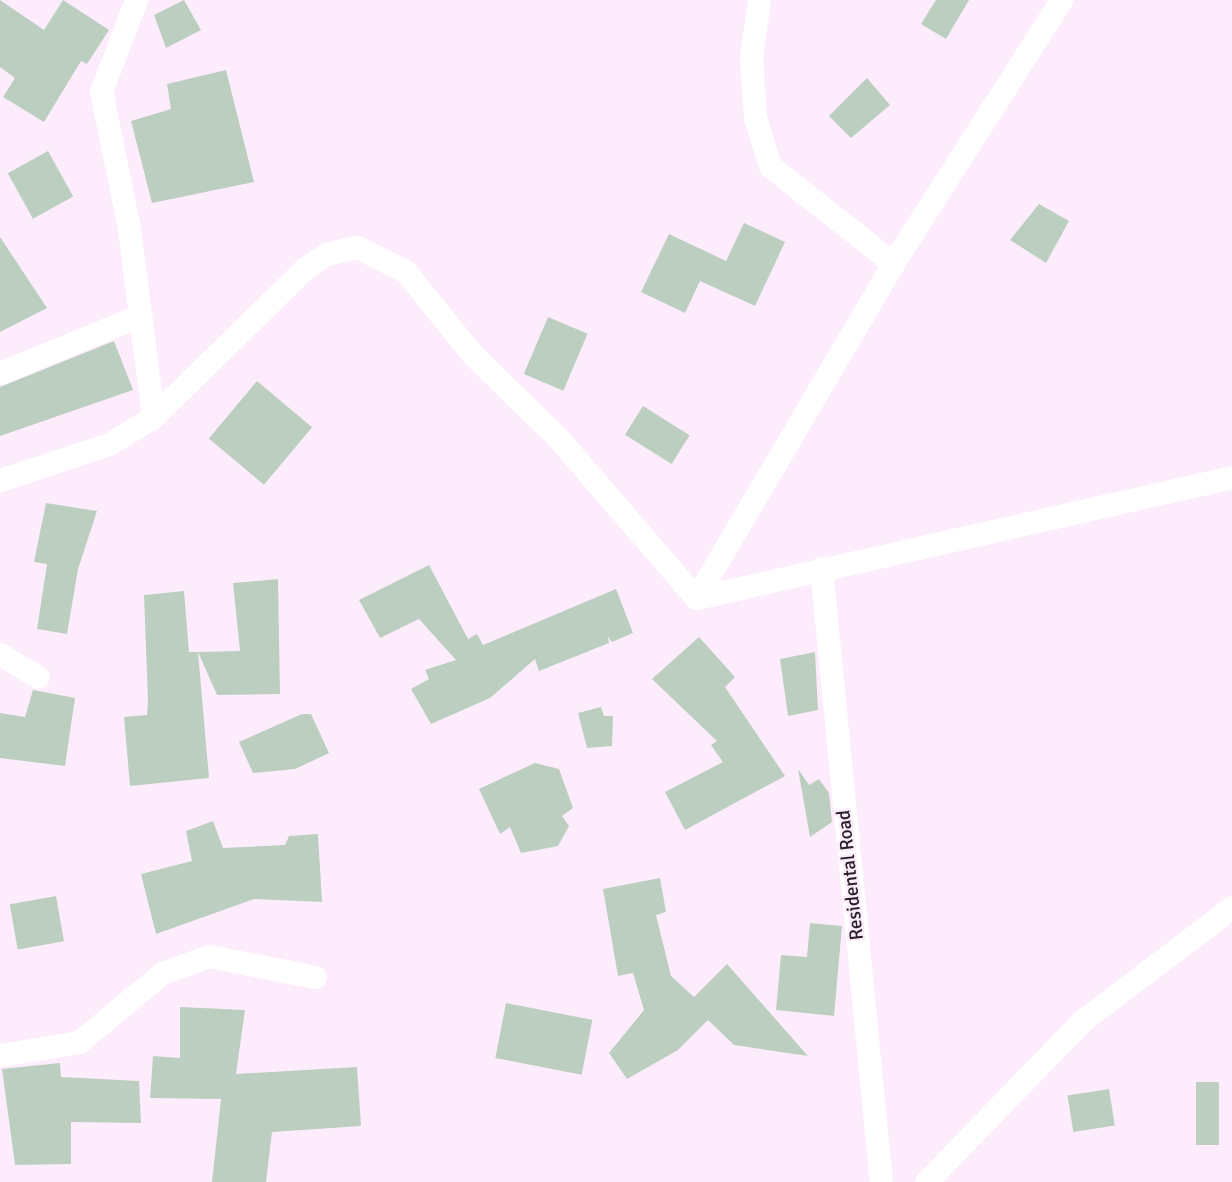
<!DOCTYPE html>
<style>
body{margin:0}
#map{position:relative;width:1232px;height:1182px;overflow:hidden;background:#fdedfc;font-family:Signika,sans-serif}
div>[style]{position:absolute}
.building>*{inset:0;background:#bccec0;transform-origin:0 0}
.minor>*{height:23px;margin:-11.5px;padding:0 11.5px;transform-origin:11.5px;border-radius:11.5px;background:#fff}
span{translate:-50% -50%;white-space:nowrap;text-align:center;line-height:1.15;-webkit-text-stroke:5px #fdedfc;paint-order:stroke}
.street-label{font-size:19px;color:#272127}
</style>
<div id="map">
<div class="building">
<i style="clip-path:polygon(0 0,44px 30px,63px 0,109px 30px,87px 64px,81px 61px,44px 122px,3px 97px,15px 78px,0 67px)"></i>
<i style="clip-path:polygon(184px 0,201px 30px,166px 48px,154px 15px)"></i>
<i style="clip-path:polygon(936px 0,969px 0,946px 39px,921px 24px)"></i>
<i style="clip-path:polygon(226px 70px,254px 182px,152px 203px,131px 121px,171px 109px,167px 84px)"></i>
<i style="clip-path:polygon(867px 78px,890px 105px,851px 138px,829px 116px)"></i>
<i style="left:48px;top:151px;width:52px;height:46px;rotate:61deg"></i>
<i style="clip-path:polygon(1039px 204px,1069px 221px,1046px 263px,1010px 240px)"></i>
<i style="clip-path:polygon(744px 223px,785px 242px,755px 306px,700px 281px,685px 313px,641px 292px,669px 234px,726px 261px)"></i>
<i style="clip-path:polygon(0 237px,47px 308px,0 332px)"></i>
<i style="left:548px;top:317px;width:43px;height:62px;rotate:23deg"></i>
<i style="clip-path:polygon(114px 341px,133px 390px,0 436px,0 387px)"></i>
<i style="left:257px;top:381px;width:72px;height:75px;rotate:40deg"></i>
<i style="left:643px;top:406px;width:55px;height:34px;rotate:32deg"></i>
<i style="clip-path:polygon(46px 503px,97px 511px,78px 569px,67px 634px,37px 629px,47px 564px,34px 562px)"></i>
<i style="clip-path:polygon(429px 565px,468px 639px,477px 634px,483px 645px,616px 589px,633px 633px,612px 642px,608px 637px,609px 643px,539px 671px,535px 659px,490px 698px,431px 724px,411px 689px,429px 679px,425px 670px,456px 660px,419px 619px,380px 638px,359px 600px)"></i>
<i style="clip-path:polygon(278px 579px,280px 694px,217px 695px,198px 652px,240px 651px,233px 583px)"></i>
<i style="clip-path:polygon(184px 591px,189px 652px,198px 652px,209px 778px,130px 786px,124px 717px,147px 715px,148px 701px,144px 595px)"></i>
<i style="clip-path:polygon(699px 637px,735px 677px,725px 687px,785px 776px,685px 830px,665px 792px,723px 762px,711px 745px,717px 741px,652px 679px)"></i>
<i style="clip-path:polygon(815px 652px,818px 710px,788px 716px,780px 659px)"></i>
<i style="clip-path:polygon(33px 690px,75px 698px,65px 766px,0 758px,0 713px,25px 717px)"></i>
<i style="clip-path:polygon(601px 707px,604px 716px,613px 716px,612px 746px,587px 748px,578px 713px)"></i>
<i style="clip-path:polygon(302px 714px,311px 714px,329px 753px,295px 769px,253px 773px,239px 742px)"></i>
<i style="clip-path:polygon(535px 763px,559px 769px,573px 808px,562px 816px,569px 826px,558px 846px,521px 853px,510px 827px,500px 834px,479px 789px)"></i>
<i style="clip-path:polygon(798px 769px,809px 785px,819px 779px,829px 793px,832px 822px,810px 837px)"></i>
<i style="clip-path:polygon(213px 821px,223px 848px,285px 845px,289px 836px,318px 834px,322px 902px,254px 899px,156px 934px,141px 874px,192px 861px,186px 831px)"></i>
<i style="clip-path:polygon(660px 878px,666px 912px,656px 915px,671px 976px,694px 997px,727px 964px,808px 1056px,734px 1045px,708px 1020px,678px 1050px,627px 1079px,609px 1053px,644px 1010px,633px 973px,618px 976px,603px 889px)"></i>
<i style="left:56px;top:896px;width:46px;height:47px;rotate:80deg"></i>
<i style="clip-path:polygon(810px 923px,842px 926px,834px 1016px,776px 1010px,781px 955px,807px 957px)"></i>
<i style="left:506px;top:1003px;width:88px;height:56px;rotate:11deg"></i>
<i style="clip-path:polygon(180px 1007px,245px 1010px,236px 1074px,357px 1067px,361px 1126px,272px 1132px,266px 1182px,212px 1182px,221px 1099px,150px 1098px,153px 1056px,180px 1058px)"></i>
<i style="clip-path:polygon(60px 1063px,61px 1077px,139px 1081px,141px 1123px,71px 1122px,71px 1164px,15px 1165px,2px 1069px)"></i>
<i style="left:1196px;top:1082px;width:23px;height:63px"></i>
<i style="left:1109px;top:1089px;width:37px;height:42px;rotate:81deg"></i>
</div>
<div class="minor">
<i style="left:136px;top:0;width:97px;rotate:111deg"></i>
<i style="left:101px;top:91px;width:141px;rotate:78.5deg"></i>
<i style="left:129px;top:229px;width:190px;rotate:82.7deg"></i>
<i style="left:759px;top:0;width:57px;rotate:98.1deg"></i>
<i style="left:751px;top:56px;width:62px;rotate:86.3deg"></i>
<i style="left:755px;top:118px;width:50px;rotate:72.6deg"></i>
<i style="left:770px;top:166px;width:157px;rotate:38.3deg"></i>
<i style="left:0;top:373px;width:152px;rotate:-22.4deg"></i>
<i style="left:0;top:480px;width:115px;rotate:-18.3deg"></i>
<i style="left:109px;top:444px;width:52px;rotate:-31.5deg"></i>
<i style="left:153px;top:417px;width:211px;rotate:-44.4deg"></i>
<i style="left:304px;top:269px;width:27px;rotate:-34deg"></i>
<i style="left:326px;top:254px;width:32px;rotate:-13deg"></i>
<i style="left:357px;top:247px;width:54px;rotate:26.6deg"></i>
<i style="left:405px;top:271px;width:108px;rotate:51deg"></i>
<i style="left:473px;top:355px;width:119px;rotate:44.3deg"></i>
<i style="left:558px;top:438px;width:211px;rotate:49.2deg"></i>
<i style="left:821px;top:568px;width:617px;rotate:84.42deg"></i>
<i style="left:696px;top:598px;width:389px;rotate:-59.5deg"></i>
<i style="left:893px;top:263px;width:312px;rotate:-57.4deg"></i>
<i style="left:696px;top:598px;width:549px;rotate:-12.72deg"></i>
<i style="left:0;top:654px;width:44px;rotate:31.2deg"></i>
<i style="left:0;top:1055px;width:80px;rotate:-9.3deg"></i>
<i style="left:79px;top:1042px;width:108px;rotate:-39.7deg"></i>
<i style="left:162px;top:973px;width:50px;rotate:-19.9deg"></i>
<i style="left:209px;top:956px;width:108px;rotate:11.2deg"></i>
<i style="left:926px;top:1182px;width:224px;rotate:-45.9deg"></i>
<i style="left:1082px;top:1021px;width:188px;rotate:-37.2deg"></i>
</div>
<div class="street-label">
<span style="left:851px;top:875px;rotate:-96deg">Residental Road</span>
</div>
</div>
